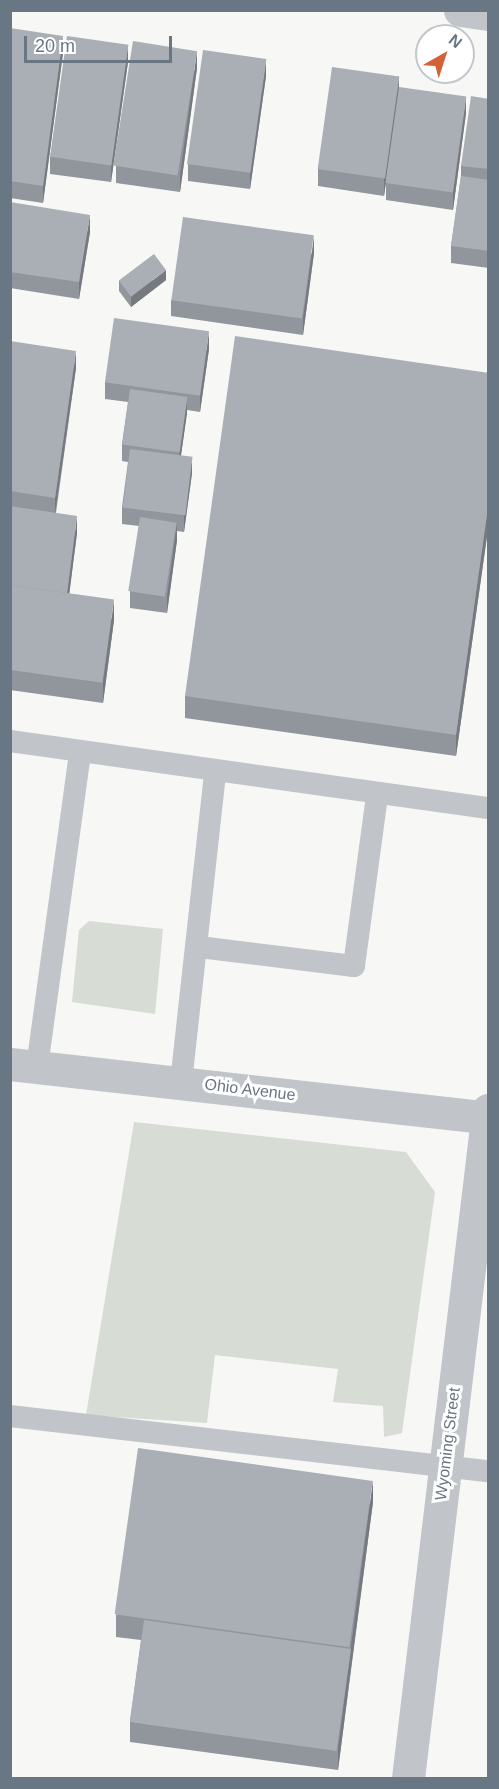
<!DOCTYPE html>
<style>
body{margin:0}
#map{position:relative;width:499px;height:1789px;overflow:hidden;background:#f7f7f5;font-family:Helvetica,sans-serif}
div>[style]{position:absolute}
.green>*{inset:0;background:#d7dcd4}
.lane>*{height:22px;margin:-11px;padding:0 11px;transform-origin:11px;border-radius:11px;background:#c1c4c8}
.street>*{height:33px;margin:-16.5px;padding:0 16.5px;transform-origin:16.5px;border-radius:16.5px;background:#c1c4c8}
.wall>*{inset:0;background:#91969c}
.shaded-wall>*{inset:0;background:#767a7f}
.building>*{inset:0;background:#a9afb5;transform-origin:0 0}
span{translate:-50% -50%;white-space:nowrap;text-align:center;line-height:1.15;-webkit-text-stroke:6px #fff;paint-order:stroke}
.street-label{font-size:16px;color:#697683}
.frame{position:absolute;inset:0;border:12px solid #697683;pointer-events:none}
.north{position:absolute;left:415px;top:24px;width:60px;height:60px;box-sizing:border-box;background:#fff;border:2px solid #c3c8cd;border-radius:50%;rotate:39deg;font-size:16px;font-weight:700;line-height:24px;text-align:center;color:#697683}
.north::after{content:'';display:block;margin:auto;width:21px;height:27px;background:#d56137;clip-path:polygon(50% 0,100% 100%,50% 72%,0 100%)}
.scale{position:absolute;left:24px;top:36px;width:148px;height:27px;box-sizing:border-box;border:3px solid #697683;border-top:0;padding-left:8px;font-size:18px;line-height:21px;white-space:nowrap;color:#697683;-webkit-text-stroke:4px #fff;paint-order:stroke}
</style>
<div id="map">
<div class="green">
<i style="clip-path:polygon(89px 921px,163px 929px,155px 1014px,72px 1002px,79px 930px)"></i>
<i style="clip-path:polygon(134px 1122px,406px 1152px,435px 1192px,402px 1433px,384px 1437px,383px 1406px,333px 1402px,338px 1369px,215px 1355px,207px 1423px,86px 1415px)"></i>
</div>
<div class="lane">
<i style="left:10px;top:741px;width:483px;rotate:8deg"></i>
<i style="left:199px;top:947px;width:156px;rotate:7deg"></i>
<i style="left:354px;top:966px;width:173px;rotate:-82.3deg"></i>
<i style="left:37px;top:1067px;width:317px;rotate:-82.2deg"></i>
<i style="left:181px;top:1082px;width:312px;rotate:-83.7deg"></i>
<i style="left:10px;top:1416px;width:481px;rotate:6.6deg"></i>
</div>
<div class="street">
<i style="left:460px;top:10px;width:28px;rotate:8deg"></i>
<i style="left:10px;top:1064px;width:481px;rotate:6.4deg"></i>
<i style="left:408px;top:1778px;width:673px;rotate:-83.17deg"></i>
</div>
<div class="wall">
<i style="clip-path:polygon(10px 28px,63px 53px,43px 203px,10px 198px)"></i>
<i style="clip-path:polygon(128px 62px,111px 182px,50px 174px,50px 157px)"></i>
<i style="clip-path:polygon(197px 68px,180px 192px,116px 183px,116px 166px)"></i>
<i style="clip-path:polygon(266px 76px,250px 189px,188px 181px,188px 164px)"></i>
<i style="clip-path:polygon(399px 76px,384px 196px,318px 186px,318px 169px)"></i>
<i style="clip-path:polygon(489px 99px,489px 268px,451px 263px,451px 246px,461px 176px,461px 166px)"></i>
<i style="clip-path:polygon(466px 113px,453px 210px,386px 200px,386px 183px)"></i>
<i style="clip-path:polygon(10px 202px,90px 232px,79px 299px,10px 288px)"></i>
<i style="clip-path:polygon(314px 253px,303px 335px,171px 316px,171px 300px)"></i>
<i style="clip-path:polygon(166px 280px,131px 307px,119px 291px,119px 281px)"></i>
<i style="clip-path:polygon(10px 341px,76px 368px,56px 513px,77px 533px,69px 594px,114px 620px,103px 703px,10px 690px)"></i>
<i style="clip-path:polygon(209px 349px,200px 412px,187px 410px,181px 455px,192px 473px,184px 532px,177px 531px,177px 540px,167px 613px,130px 608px,130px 591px,139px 526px,122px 524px,122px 507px,128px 462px,122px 461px,122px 444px,128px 402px,105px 399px,105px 382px)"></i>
<i style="clip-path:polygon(489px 373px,489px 522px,456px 756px,185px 718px,185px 696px)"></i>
<i style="clip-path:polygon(373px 1502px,338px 1770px,130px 1742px,130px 1722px,141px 1640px,116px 1637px,116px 1615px)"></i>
</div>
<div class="shaded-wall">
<i style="clip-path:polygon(63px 36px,63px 53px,43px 203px,43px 186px)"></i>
<i style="clip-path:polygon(128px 45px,128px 62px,111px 182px,111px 165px)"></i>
<i style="clip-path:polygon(197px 51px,197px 68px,180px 192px,180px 175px)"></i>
<i style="clip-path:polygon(266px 59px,266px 76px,250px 189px,250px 172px)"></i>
<i style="clip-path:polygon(399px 76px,399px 93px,384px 196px,384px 179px)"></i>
<i style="clip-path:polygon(466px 96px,466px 113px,453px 210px,453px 193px)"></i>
<i style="clip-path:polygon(90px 215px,90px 232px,79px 299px,79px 282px)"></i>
<i style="clip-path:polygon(314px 236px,314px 253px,303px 335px,303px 318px)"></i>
<i style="clip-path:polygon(166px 270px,166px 280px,131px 307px,131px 297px)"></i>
<i style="clip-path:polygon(209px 332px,209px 349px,200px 412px,200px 395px)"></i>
<i style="clip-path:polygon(76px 351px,76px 368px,55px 514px,55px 498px)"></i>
<i style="clip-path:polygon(187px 397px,187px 414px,179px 469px,179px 452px)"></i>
<i style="clip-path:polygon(192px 457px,192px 473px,184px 532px,184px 516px)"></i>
<i style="clip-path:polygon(489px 500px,489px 522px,456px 756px,456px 735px)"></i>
<i style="clip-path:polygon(77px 516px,77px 533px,67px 612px,67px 595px)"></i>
<i style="clip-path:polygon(177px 523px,177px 540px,167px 613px,167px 596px)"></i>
<i style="clip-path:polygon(114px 600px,114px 620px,103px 703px,103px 682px)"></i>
<i style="clip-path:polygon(373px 1480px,373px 1502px,351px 1668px,351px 1646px)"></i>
<i style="clip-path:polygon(351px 1648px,351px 1668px,338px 1770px,338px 1749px)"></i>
</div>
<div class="building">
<i style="clip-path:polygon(10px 28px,63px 36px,43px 186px,10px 181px)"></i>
<i style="left:67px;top:36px;width:62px;height:122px;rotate:8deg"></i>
<i style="left:133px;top:41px;width:65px;height:126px;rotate:9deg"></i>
<i style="left:203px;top:50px;width:64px;height:115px;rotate:8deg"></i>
<i style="left:332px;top:67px;width:68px;height:103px;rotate:8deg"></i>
<i style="left:399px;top:87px;width:68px;height:97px;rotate:8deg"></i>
<i style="clip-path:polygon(471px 96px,489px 99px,489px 169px,461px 166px)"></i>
<i style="clip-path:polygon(461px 176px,489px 180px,489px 251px,451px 246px)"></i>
<i style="clip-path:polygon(10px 202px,90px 215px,79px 282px,10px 272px)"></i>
<i style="left:183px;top:217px;width:132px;height:84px;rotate:8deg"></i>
<i style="left:154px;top:254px;width:20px;height:44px;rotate:53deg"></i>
<i style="left:114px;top:318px;width:96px;height:65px;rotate:8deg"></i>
<i style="clip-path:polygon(235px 336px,489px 373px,489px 500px,456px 735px,185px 696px)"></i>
<i style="clip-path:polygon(10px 341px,76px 351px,55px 498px,10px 491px)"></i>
<i style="left:130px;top:389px;width:58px;height:56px;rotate:8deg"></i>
<i style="left:130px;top:449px;width:63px;height:59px;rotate:7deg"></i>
<i style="clip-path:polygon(10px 506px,77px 516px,67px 593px,10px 585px)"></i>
<i style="left:140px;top:517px;width:37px;height:75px;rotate:9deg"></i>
<i style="left:10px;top:585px;width:105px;height:84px;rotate:8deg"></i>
<i style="left:138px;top:1448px;width:237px;height:168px;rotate:8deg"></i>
<i style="left:144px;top:1620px;width:209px;height:103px;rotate:8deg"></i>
</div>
<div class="street-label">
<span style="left:250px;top:1090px;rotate:7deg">Ohio Avenue</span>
<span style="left:448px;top:1444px;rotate:-83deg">Wyoming Street</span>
</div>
<div class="frame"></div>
<div class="north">N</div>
<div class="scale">20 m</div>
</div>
